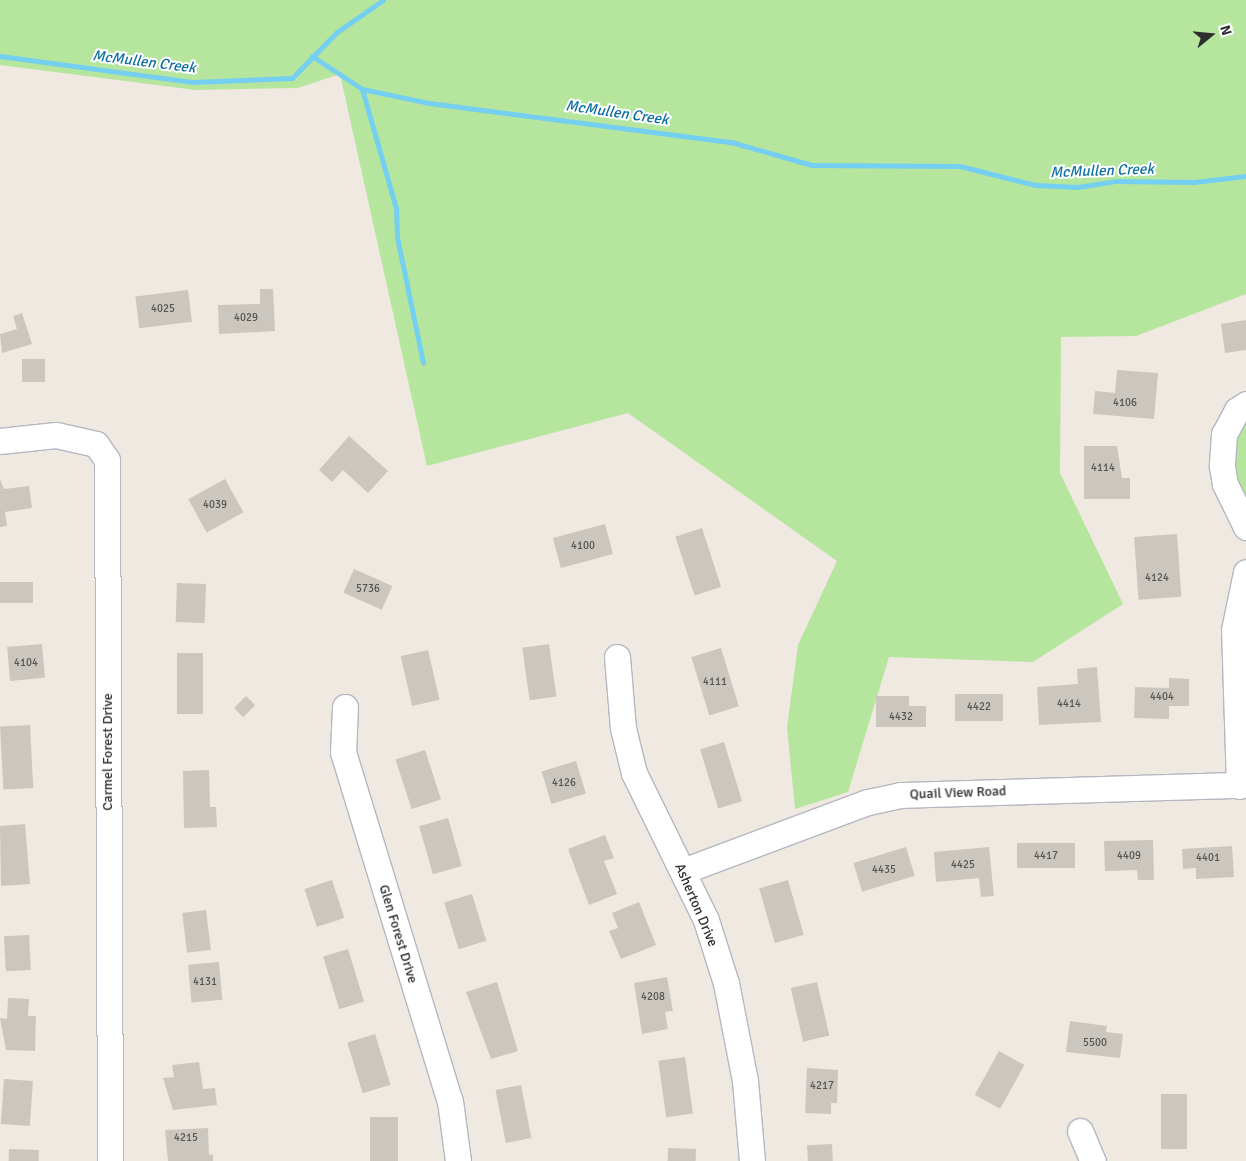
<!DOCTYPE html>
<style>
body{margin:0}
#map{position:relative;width:1246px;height:1161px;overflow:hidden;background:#efe9e1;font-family:Signika,sans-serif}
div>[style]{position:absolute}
.green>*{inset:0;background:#b6e59e}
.stream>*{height:5px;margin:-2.5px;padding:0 2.5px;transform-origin:2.5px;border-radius:2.5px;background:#75cff0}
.building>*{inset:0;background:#cbc7bf;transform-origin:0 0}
.roads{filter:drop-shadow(1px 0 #b4b7c1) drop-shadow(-1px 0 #b4b7c1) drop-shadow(0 1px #b4b7c1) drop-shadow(0 -1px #b4b7c1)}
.minor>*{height:25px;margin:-12.5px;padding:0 12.5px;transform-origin:12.5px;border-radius:12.5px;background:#fff}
span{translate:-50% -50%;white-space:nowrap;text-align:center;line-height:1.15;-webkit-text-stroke:4px #fff;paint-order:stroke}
.number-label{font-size:11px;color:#555452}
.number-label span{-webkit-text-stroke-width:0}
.street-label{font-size:14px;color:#2e2e2e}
.water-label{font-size:15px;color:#0d6fa3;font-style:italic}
.north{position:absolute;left:1186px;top:10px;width:50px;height:50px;-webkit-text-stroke:4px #fff;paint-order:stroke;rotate:73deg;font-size:14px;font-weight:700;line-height:20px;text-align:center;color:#2e2e2e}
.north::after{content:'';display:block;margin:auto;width:18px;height:22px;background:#2e2e2e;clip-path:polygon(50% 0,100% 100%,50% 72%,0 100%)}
</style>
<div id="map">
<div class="green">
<i style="clip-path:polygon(0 0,1246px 0,1246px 294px,1136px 336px,1061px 337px,1060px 473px,1123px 604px,1033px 662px,889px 657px,848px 792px,795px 809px,787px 727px,798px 645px,837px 561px,628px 413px,427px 466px,340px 74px,298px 88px,196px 90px,0 65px)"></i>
<i style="clip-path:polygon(1246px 423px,1246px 505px,1235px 487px,1233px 444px,1239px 426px)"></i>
</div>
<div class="stream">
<i style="left:0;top:56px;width:195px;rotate:7.7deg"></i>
<i style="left:193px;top:82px;width:99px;rotate:-2.3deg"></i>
<i style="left:292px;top:78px;width:64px;rotate:-45.6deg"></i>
<i style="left:337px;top:32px;width:56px;rotate:-34.8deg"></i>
<i style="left:312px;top:56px;width:60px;rotate:33.4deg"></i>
<i style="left:362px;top:89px;width:68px;rotate:11.8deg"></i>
<i style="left:429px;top:103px;width:305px;rotate:7.4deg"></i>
<i style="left:731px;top:142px;width:84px;rotate:15.9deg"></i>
<i style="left:812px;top:165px;width:148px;rotate:0.4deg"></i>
<i style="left:960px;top:166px;width:77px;rotate:14.2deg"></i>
<i style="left:1035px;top:185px;width:43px;rotate:2.7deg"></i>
<i style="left:1078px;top:187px;width:39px;rotate:-9deg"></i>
<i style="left:1117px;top:181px;width:77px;rotate:0.7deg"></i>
<i style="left:1194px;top:182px;width:52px;rotate:-6.6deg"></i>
<i style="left:362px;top:89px;width:124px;rotate:74.1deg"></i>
<i style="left:396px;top:208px;width:29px;rotate:88deg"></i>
<i style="left:397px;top:237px;width:128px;rotate:78.3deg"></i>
</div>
<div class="building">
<i style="clip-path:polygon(260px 289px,273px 289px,275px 331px,219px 334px,218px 305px,260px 304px)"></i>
<i style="left:188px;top:290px;width:32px;height:53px;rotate:83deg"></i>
<i style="clip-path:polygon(22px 313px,32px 344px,2px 353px,0 334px,17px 329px,13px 316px)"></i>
<i style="clip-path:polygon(1246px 320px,1246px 350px,1225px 353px,1221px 324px)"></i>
<i style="left:22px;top:359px;width:23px;height:23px"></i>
<i style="clip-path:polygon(1117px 370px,1158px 373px,1154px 419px,1093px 414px,1095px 391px,1115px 393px)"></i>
<i style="clip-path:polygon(349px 436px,388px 471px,368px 493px,343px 470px,332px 482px,319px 470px)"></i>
<i style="clip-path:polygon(1084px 446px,1117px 446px,1122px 478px,1130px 478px,1130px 499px,1084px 499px)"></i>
<i style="clip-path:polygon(0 479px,4px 489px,29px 486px,32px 508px,5px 512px,7px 526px,0 527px)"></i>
<i style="left:225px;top:479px;width:38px;height:42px;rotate:61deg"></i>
<i style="left:605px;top:524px;width:31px;height:54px;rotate:75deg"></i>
<i style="left:702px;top:528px;width:62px;height:28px;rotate:72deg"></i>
<i style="left:1177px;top:534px;width:63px;height:43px;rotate:86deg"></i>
<i style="left:354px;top:569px;width:42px;height:26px;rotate:24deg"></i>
<i style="left:0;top:582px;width:33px;height:21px"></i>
<i style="left:177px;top:583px;width:29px;height:39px;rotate:2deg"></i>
<i style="left:42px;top:644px;width:34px;height:35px;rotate:85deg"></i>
<i style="left:549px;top:644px;width:53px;height:27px;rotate:82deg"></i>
<i style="left:721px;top:648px;width:61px;height:31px;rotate:73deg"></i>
<i style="left:428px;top:650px;width:51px;height:28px;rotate:77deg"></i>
<i style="left:177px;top:653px;width:26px;height:61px"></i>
<i style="clip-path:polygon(1097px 667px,1101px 722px,1039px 725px,1037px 687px,1078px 684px,1077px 669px)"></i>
<i style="clip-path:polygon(1169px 678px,1189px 679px,1189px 706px,1169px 706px,1169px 719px,1134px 718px,1135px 687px,1169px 688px)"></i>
<i style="left:955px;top:694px;width:48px;height:27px"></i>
<i style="left:246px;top:696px;width:13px;height:17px;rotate:45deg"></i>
<i style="clip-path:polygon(876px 696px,909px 696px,909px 706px,926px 706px,926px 727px,876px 727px)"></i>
<i style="left:30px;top:725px;width:63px;height:30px;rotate:87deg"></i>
<i style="left:724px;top:742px;width:62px;height:25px;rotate:73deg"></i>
<i style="left:425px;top:750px;width:52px;height:31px;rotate:72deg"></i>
<i style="left:576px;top:761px;width:34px;height:36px;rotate:73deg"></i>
<i style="clip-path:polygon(209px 770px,210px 807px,216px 807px,217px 827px,184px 828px,183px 771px)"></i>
<i style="left:448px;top:818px;width:50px;height:30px;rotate:74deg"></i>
<i style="clip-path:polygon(25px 824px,30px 884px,1px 886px,0 826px)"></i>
<i style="clip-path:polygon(605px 835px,614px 858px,604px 861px,617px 894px,589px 905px,568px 849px)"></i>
<i style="clip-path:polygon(1153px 840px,1154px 880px,1138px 880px,1137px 870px,1105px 871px,1104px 841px)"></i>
<i style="left:1075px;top:843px;width:25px;height:58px;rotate:90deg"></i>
<i style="clip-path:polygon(1232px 846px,1234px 877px,1196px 879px,1196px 868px,1183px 869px,1182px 849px)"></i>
<i style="left:906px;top:847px;width:30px;height:55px;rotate:73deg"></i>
<i style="clip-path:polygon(989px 847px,994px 896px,981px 897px,979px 878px,936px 882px,934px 852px)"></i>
<i style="left:332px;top:880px;width:40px;height:29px;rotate:72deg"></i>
<i style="left:788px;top:880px;width:57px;height:30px;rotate:74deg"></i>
<i style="left:472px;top:894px;width:49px;height:29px;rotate:73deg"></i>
<i style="clip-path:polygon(639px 902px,656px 945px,621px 959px,609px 931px,618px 928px,612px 913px)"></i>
<i style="left:206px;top:910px;width:40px;height:24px;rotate:83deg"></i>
<i style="left:29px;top:935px;width:35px;height:25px;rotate:87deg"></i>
<i style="left:348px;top:949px;width:55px;height:26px;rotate:73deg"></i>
<i style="left:219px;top:962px;width:38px;height:31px;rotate:85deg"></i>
<i style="clip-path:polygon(667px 977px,673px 1011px,665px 1012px,668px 1029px,642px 1034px,634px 983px)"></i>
<i style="clip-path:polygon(497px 982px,518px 1051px,491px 1059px,466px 992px)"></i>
<i style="left:817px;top:982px;width:55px;height:27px;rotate:77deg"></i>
<i style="clip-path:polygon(8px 998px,29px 999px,28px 1016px,36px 1016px,35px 1051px,6px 1050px,0 1018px,7px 1019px)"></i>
<i style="clip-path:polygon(1070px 1021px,1107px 1026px,1106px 1032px,1123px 1034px,1120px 1058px,1066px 1052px)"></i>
<i style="left:375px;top:1034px;width:53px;height:29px;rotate:73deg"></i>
<i style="left:999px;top:1051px;width:29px;height:50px;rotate:29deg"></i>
<i style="left:685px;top:1057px;width:57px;height:27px;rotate:82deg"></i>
<i style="clip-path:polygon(199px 1062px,203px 1089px,215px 1088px,217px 1105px,173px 1110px,163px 1078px,174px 1077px,172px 1065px)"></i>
<i style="clip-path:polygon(807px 1068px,838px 1070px,837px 1103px,831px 1103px,831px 1114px,805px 1113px)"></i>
<i style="left:4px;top:1079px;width:29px;height:45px;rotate:4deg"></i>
<i style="left:521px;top:1085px;width:54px;height:26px;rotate:79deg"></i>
<i style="left:1161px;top:1094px;width:26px;height:55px"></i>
<i style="left:370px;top:1117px;width:28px;height:44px"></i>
<i style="clip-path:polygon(208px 1128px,209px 1155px,213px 1154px,213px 1161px,168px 1161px,165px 1130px)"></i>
<i style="left:832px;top:1144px;width:17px;height:25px;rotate:87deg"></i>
<i style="left:668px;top:1148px;width:28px;height:13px;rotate:2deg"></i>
<i style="left:9px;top:1149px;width:30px;height:12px;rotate:2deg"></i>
</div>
<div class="roads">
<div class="minor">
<i style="left:1246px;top:404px;width:11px;rotate:146deg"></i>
<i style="left:1237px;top:410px;width:27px;rotate:118deg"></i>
<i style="left:1224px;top:434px;width:32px;rotate:94deg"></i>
<i style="left:1222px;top:466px;width:18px;rotate:81deg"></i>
<i style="left:1225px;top:484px;width:48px;rotate:64deg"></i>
<i style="left:0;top:441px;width:56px;rotate:-6.1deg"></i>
<i style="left:56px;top:435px;width:41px;rotate:12.7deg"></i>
<i style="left:96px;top:444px;width:19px;rotate:55deg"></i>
<i style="left:107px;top:460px;width:701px;rotate:89.75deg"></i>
<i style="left:617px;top:657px;width:71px;rotate:85.2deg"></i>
<i style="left:623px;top:728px;width:46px;rotate:76.3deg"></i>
<i style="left:634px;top:773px;width:164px;rotate:63.9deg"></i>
<i style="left:706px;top:920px;width:66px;rotate:72.4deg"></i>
<i style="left:726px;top:983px;width:100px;rotate:79deg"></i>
<i style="left:745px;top:1081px;width:80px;rotate:85deg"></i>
<i style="left:345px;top:707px;width:45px;rotate:92.5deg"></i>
<i style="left:343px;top:752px;width:365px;rotate:73deg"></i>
<i style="left:450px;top:1101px;width:61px;rotate:82.4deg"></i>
<i style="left:1239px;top:786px;width:156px;rotate:-91.8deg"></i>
<i style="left:1234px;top:630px;width:59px;rotate:-78.3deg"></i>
<i style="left:683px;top:871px;width:197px;rotate:-20.5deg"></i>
<i style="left:868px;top:802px;width:33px;rotate:-12deg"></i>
<i style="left:900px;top:795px;width:346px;rotate:-1.7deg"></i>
<i style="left:1080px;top:1131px;width:33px;rotate:67deg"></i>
</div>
</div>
<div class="number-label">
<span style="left:163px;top:309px">4025</span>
<span style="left:246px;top:318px">4029</span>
<span style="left:1125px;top:403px">4106</span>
<span style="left:1103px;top:468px">4114</span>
<span style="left:215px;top:505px">4039</span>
<span style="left:583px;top:546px">4100</span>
<span style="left:1157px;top:578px">4124</span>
<span style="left:368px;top:589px">5736</span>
<span style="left:26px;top:663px">4104</span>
<span style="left:715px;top:682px">4111</span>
<span style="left:1162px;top:697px">4404</span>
<span style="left:1069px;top:704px">4414</span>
<span style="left:979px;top:707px">4422</span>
<span style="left:901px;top:717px">4432</span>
<span style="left:564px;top:783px">4126</span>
<span style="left:1046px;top:856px">4417</span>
<span style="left:1129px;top:856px">4409</span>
<span style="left:1208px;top:858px">4401</span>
<span style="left:963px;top:865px">4425</span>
<span style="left:884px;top:870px">4435</span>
<span style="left:205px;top:982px">4131</span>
<span style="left:653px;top:997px">4208</span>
<span style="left:1095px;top:1043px">5500</span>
<span style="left:822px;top:1086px">4217</span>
<span style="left:186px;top:1138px">4215</span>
</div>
<div class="street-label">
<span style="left:108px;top:752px;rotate:-90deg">Carmel Forest Drive</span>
<span style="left:958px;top:793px;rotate:-2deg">Quail View Road</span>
<span style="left:696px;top:905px;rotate:67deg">Asherton Drive</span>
<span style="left:398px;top:934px;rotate:73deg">Glen Forest Drive</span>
</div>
<div class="water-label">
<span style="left:144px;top:62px;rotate:7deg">McMullen Creek</span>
<span style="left:617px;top:113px;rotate:8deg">McMullen Creek</span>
<span style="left:1102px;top:171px;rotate:-2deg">McMullen Creek</span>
</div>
<div class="north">N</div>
</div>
